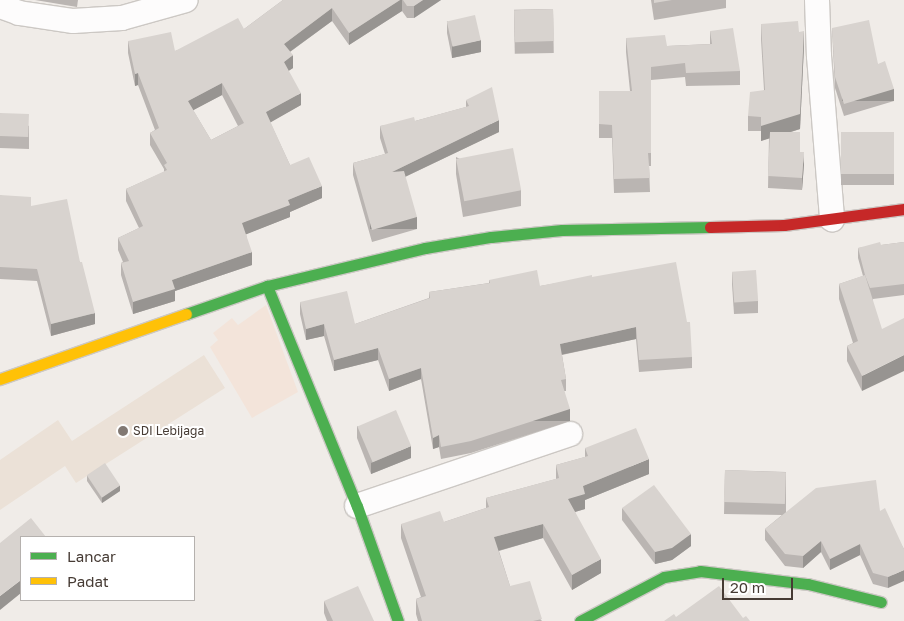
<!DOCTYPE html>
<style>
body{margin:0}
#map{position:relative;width:904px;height:621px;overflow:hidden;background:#f0ece8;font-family:"Golos Text",sans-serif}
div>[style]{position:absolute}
.commercial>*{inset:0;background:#f3e4da}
.education>*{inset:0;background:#ebe1d7}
.roads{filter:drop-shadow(1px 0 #ccc8c4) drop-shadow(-1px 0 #ccc8c4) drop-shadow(0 1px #ccc8c4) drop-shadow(0 -1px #ccc8c4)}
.street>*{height:24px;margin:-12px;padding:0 12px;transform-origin:12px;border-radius:12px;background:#fdfcfc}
.fast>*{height:11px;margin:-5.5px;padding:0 5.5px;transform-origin:5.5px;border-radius:5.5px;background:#4caf50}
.slow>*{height:11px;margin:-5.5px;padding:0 5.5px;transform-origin:5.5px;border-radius:5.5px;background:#ffc107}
.jam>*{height:11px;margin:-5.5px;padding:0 5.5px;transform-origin:5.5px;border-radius:5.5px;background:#c62828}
.wall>*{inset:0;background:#bab5b2;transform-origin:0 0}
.shaded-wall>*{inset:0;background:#979491;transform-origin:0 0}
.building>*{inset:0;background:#d8d3cf;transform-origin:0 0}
.dots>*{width:14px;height:14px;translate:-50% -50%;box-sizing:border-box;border:2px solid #fff;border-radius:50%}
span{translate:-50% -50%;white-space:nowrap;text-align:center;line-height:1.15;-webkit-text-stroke:4px #fff;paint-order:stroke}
.poi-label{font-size:12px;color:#463b34}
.left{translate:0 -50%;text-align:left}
.legend{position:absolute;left:20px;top:536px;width:175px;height:65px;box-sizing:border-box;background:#fff;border:1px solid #b5b1ae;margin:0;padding:6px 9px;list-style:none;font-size:15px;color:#463b34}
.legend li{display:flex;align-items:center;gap:10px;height:25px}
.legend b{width:25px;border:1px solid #b5b1ae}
.scale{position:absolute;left:722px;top:578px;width:71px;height:22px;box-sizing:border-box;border:2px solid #463b34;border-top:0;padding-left:6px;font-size:15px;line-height:18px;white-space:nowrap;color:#463b34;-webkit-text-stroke:4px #fff;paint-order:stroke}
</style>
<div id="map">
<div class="commercial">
<i style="clip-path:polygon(266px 305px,298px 392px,252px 418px,210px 347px,218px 340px,213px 333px,232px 318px,238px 325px)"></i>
</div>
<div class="education">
<i style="clip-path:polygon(204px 355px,225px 388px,76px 483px,65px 466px,0 510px,0 460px,58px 420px,72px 441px)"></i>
</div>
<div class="roads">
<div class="street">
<i style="left:817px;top:0;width:56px;rotate:88deg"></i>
<i style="left:819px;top:56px;width:164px;rotate:85.4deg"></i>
<i style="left:0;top:6px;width:20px;rotate:20deg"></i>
<i style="left:19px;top:13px;width:55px;rotate:8.4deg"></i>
<i style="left:73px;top:21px;width:49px;rotate:-3.5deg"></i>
<i style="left:122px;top:18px;width:66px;rotate:-15.7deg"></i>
<i style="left:357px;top:506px;width:225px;rotate:-18.7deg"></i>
</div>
<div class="fast">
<i style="left:267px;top:286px;width:238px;rotate:67.8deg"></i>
<i style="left:357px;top:506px;width:122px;rotate:70.4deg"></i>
<i style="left:186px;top:314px;width:86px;rotate:-19.1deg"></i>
<i style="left:267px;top:286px;width:163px;rotate:-13.5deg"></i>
<i style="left:425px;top:248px;width:67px;rotate:-9.5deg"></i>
<i style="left:491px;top:237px;width:71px;rotate:-5.6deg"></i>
<i style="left:562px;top:230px;width:148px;rotate:-1.2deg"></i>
<i style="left:580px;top:621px;width:95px;rotate:-27.6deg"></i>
<i style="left:664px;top:577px;width:36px;rotate:-9deg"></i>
<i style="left:700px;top:571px;width:109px;rotate:6.9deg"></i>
<i style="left:808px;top:584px;width:75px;rotate:13.9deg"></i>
</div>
<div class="slow">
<i style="left:0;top:379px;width:197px;rotate:-19.3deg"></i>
</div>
<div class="jam">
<i style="left:710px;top:227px;width:74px;rotate:-1.5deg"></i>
<i style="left:784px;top:225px;width:121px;rotate:-7.6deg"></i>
</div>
</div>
<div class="wall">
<i style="clip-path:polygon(35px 0,78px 0,77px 7px)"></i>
<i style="clip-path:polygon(evenodd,283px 0,441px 0,414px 18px,407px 18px,402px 11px,349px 45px,332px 21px,290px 52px,293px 68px,288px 71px,301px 105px,270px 122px,290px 165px,322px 198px,290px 212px,290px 217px,246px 234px,252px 265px,175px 291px,175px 301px,133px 314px,121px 275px,121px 263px,123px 262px,118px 250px,118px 238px,139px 228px,126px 201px,126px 189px,164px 172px,164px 169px,150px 145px,150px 133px,155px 130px,138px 85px,135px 86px,128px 53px,128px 41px,175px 51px,244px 29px,283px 0,222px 95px,238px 126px,211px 140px,193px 110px,222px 95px)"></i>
<i style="clip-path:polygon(651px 0,726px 0,726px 8px,654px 20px)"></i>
<i style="left:553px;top:9px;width:44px;height:39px;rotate:89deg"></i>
<i style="clip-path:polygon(447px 21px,481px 52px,452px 58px,447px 33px)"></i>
<i style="clip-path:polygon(761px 24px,799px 32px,804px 46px,800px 129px,791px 132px,804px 164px,802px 190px,768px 188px,769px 138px,761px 141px,761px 131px,748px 131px,748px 116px,764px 90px,761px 39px)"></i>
<i style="clip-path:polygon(832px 28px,878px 64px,894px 101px,844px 116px,835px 88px)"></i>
<i style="clip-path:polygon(710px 31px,740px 71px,740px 85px,686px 86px,685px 77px,651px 80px,651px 166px,649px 166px,650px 192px,614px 193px,612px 138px,599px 138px,599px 91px,630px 91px,626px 52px,626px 38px,667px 46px,710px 44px)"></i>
<i style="clip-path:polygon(466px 100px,499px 132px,405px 177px,417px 229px,372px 242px,353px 175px,353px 163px,385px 154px,380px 138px,380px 126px,415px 121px,466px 107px)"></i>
<i style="clip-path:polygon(0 113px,29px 126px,29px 149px,0 148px)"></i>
<i style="left:841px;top:132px;width:53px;height:53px"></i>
<i style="clip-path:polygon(456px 157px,521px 190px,521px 206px,463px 217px,456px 174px)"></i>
<i style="clip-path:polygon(0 195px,31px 206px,80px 262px,95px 324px,51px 336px,37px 281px,0 279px)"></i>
<i style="clip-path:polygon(904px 242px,904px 295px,873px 299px,862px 391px,847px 361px,847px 346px,853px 343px,839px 299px,839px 284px,863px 276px,858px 258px,858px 248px)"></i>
<i style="clip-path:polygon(732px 272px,758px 301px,758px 313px,734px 314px,732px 284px)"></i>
<i style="clip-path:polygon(592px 277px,692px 357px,692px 368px,639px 372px,636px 339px,562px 355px,566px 379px,566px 391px,564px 391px,570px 421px,471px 453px,441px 459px,439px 447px,433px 449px,421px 379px,389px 391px,378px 360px,334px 371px,324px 336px,306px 340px,300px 314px,300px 302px,355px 324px,429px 298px,429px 292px,489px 283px,489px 280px,540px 286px)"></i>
<i style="clip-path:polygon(357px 426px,411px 458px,371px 474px,357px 438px)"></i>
<i style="clip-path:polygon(585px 448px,649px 474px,585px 500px,585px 509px,575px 512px,601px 573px,572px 590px,543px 538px,499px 551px,510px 586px,542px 621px,418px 621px,416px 614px,416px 599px,421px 597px,401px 538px,401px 524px,444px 522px,486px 508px,486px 498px,556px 479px,556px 465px,585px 457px)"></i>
<i style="clip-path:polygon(725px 470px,786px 472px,786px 512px,880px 511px,904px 549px,888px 588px,873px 584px,860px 555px,830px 570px,821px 552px,803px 568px,785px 566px,765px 540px,765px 529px,782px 515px,724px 514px)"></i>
<i style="clip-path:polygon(87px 475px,120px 491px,102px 503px,87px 481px)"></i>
<i style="clip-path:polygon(622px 508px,691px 546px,672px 560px,655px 564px,622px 520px)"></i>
<i style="clip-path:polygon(324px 601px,374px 621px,327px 621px,324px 613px)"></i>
</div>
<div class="shaded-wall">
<i style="clip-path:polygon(400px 0,402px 0,402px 11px,349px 45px,349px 33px)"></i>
<i style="clip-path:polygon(423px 0,441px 0,414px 18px,414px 6px)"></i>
<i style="clip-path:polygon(332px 8px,332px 21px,284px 56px,284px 44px)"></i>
<i style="clip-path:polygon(804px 31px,804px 46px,800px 129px,761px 141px,761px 126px)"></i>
<i style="clip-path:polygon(481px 40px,481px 52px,452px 58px,452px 46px)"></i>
<i style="clip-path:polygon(293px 55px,293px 68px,284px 74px,284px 62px)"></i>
<i style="clip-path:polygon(138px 73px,138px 85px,135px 86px,135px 74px)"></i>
<i style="clip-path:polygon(222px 83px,222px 95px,188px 113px,188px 101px)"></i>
<i style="left:894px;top:89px;width:12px;height:52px;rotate:90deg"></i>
<i style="clip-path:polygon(301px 93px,301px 105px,266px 125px,266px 112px)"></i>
<i style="clip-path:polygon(499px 120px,499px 132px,392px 183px,392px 172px)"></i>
<i style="clip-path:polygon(804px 152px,804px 164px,802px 190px,802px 178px)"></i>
<i style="clip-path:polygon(322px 186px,322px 198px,290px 212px,290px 217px,242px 236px,242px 223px,288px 200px)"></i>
<i style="left:417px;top:217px;width:12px;height:47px;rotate:90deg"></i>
<i style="clip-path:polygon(252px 252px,252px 265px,175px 291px,175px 301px,133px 314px,133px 302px,172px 280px)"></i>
<i style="clip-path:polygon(95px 313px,95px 324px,51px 336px,51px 324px)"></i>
<i style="clip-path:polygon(324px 324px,324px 336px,306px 340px,306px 329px)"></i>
<i style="clip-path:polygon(636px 327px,636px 339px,560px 355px,560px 344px)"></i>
<i style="clip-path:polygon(378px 348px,378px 360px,334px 371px,334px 360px)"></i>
<i style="clip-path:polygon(904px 355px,904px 371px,862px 391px,862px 376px)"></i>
<i style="clip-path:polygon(421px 368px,421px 379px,389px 391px,389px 379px)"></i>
<i style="left:570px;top:409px;width:12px;height:104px;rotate:90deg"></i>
<i style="clip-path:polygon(439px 435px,439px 447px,433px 449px,433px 438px)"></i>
<i style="clip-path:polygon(411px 446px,411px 458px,371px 474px,371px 463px)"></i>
<i style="clip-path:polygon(649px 459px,649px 474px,585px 500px,585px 509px,568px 514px,568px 499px,583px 486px)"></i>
<i style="clip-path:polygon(120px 485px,120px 491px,102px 503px,102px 497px)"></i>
<i style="clip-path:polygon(543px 524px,543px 538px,494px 552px,494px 537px)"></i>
<i style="clip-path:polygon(691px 534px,691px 546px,672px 560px,655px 564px,655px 552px)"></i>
<i style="clip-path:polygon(821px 541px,821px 552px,803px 568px,803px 556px)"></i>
<i style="clip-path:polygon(860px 544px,860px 555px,830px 570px,830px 559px)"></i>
<i style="clip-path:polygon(601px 559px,601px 573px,572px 590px,572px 575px)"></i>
<i style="clip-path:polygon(904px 570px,904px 581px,888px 588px,888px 577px)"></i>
<i style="clip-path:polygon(21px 580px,21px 593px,0 610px,0 596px)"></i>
</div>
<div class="building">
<i style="clip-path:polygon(evenodd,283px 0,400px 0,349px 33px,332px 8px,284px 44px,293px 55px,284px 62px,301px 93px,266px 112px,290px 165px,309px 157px,322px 186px,288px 200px,290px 205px,242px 223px,252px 252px,172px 280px,175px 289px,133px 302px,121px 263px,129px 261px,118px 238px,143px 226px,126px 189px,167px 170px,164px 165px,167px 163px,150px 133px,159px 128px,138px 73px,135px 74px,128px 41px,171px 32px,175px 51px,238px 18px,244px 29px,283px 0,222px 83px,244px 123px,211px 140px,188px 101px,222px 83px)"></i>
<i style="clip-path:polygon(403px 0,423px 0,414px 6px,407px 6px)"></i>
<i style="clip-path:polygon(654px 0,672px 0,654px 3px)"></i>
<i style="left:553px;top:9px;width:32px;height:39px;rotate:88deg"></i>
<i style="left:475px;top:15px;width:26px;height:29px;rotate:77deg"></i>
<i style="clip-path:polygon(869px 20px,878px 64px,885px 61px,894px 89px,844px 104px,835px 77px,832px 28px)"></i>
<i style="clip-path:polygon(798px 21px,799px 32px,804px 31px,800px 114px,761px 126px,761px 117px,748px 116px,750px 92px,765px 90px,761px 24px)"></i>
<i style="clip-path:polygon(733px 28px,740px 71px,686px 73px,685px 63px,651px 67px,651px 153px,648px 153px,650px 178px,614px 179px,612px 125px,599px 124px,599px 91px,632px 91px,626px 38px,665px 35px,667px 46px,712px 44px,710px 31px)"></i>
<i style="clip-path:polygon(492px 87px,499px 120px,392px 172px,404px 171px,417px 217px,372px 230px,353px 163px,388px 153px,380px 126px,414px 117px,415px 121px,469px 106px,466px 100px)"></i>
<i style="left:0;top:113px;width:29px;height:23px;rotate:2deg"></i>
<i style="clip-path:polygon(770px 132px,800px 132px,800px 152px,804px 152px,802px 178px,768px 176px)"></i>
<i style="left:841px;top:132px;width:53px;height:42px"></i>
<i style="left:513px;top:148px;width:43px;height:58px;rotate:79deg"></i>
<i style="clip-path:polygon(0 195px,31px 197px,31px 206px,67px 199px,80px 262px,82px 262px,95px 313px,51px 324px,37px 269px,0 267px)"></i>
<i style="clip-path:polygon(880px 242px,881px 245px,904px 242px,904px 284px,870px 288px,865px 275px,858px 248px)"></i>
<i style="clip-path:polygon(676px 262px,687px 322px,690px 322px,692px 357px,639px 360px,636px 327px,560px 344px,566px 379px,561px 380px,570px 409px,471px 441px,441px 447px,439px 435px,433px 438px,421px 368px,389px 379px,378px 348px,334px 360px,324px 324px,306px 329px,300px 302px,347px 291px,355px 324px,430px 298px,429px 292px,490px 283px,489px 280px,537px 270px,540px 286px,592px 275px,592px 277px)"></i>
<i style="left:756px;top:270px;width:31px;height:24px;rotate:86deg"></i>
<i style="clip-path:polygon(865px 275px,882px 329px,904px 318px,904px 355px,862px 376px,847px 346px,858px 341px,839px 284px)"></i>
<i style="left:396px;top:410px;width:39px;height:42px;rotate:67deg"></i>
<i style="clip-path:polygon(636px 428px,649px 459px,583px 486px,585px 494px,568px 499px,601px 559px,572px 575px,543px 524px,494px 537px,510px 586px,530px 581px,542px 619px,533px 621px,422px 621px,416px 599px,426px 596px,401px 524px,440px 511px,444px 522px,489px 507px,486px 498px,559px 478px,556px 465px,588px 456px,585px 448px)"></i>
<i style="left:105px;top:463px;width:27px;height:22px;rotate:56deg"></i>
<i style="left:725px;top:470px;width:61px;height:32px;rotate:2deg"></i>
<i style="clip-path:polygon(876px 480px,880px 511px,885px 508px,904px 549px,904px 570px,888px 577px,873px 573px,860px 544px,830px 559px,821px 541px,803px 556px,785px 554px,765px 529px,816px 488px)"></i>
<i style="clip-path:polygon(654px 485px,691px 534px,672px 548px,655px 552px,622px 508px)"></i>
<i style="clip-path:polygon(31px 518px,46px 537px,21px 537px,21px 580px,0 596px,0 543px)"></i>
<i style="clip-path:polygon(358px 586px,374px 621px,333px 621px,324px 601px)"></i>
<i style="clip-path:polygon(719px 586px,743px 618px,746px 616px,750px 621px,664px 621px,674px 614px,676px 617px)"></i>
</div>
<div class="dots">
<i style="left:123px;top:431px;background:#827973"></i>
</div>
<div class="poi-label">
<span class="left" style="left:133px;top:431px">SDI Lebijaga</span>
</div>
<ul class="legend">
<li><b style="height:6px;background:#4caf50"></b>Lancar</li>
<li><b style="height:6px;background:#ffc107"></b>Padat</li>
</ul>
<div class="scale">20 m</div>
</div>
